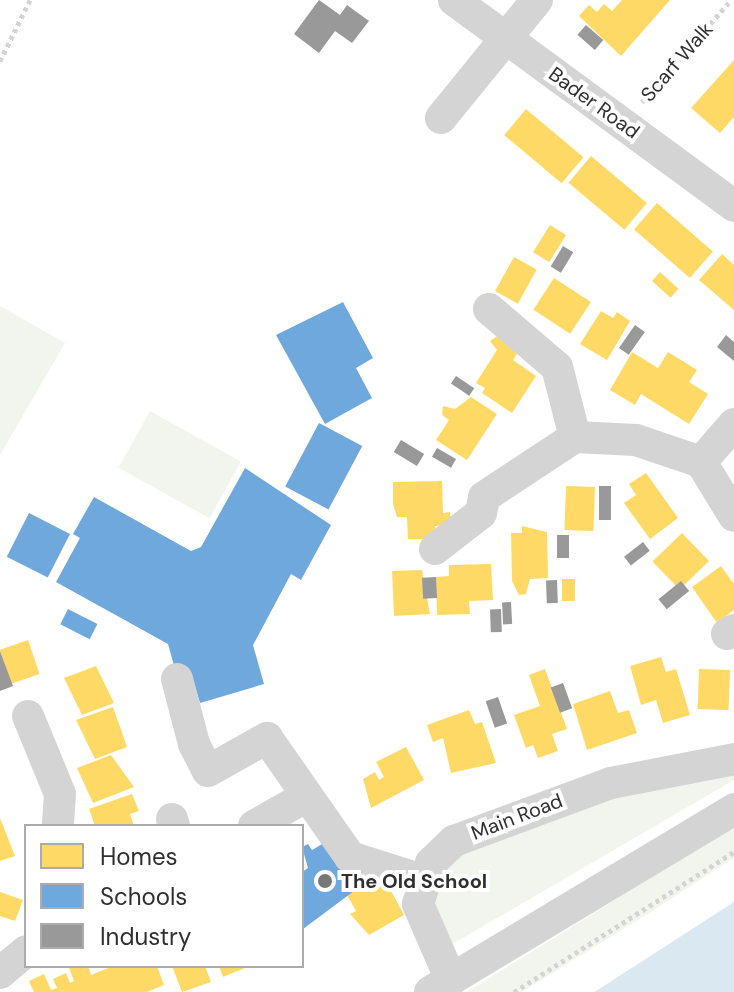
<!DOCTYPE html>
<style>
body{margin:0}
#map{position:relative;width:734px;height:992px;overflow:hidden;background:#fff;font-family:"DM Sans",sans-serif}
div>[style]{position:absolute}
.green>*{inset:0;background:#f1f5ed;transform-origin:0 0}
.water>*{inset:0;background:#dae9f1}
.homes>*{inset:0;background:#ffd966;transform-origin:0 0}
.schools>*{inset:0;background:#6fa8dc;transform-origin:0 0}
.industry>*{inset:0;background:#999;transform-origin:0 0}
.path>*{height:5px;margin-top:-2.5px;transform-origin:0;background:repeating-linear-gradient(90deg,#d4d4d4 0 4px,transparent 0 8px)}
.minor>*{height:32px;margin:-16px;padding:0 16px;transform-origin:16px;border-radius:16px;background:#d4d4d4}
.dots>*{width:22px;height:22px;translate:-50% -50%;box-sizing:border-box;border:4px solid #fff;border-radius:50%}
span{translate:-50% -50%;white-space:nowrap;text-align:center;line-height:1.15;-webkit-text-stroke:8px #fff;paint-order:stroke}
.street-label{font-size:20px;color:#2f2f2f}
.poi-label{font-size:20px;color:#2f2f2f;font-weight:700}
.left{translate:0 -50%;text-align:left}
.legend{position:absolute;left:24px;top:824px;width:280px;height:144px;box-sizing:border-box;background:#fff;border:2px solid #acacac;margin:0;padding:10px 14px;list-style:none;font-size:24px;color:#2f2f2f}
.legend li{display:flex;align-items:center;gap:16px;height:40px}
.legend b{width:40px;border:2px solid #acacac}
</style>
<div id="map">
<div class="green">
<i style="clip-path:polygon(0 306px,65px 343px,0 455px)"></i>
<i style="left:150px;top:411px;width:104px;height:65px;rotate:29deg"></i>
<i style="clip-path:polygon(734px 765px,734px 780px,449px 946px,433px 911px,433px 894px,451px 857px,542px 815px)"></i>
<i style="clip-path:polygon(734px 826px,734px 858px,649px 913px,522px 992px,467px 992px)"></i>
</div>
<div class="water">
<i style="clip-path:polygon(734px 902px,734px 992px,594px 992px,599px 989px)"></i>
</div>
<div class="homes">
<i style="clip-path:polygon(622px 0,670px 0,621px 56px,579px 16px,589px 5px,597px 12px,604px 4px,612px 11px)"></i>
<i style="clip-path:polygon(734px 60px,734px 117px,720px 133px,691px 108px)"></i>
<i style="left:526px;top:109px;width:75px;height:34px;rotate:40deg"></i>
<i style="left:591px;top:156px;width:73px;height:35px;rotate:40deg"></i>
<i style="left:657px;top:203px;width:74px;height:35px;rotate:41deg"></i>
<i style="left:550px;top:225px;width:19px;height:32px;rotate:32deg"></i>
<i style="clip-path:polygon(722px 254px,734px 265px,734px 310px,699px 280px)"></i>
<i style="left:514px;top:257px;width:26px;height:39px;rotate:29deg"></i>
<i style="left:660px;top:272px;width:25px;height:12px;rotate:42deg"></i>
<i style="left:554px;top:278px;width:44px;height:38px;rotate:33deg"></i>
<i style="clip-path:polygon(601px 311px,613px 318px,617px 312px,630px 321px,607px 360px,580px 344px)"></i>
<i style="clip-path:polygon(499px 335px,520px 349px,513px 360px,536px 376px,512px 413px,482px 393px,485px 388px,476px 383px,497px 350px,490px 341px)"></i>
<i style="clip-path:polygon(632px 352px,658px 368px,668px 352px,697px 370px,689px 382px,708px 394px,689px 424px,641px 394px,635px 405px,610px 390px)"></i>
<i style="clip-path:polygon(471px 397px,497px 414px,467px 460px,436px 440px,449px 420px,442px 415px,443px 406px,455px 409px)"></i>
<i style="clip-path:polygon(646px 473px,678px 518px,650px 539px,624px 503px,636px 495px,629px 484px)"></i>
<i style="clip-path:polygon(442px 481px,443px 513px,450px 512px,451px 525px,435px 526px,436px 539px,408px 539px,407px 517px,397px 517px,393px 504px,393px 482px)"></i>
<i style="left:566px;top:486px;width:29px;height:44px;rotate:2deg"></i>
<i style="clip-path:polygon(522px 526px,547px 532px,548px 578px,530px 579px,526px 594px,519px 595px,512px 581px,511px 533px,522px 533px)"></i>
<i style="left:682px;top:533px;width:39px;height:41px;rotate:46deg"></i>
<i style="clip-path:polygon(491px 564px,493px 600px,469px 601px,470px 614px,437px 615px,436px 577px,449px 576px,449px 565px)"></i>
<i style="clip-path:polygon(721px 566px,734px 584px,734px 610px,717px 623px,692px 587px)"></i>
<i style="clip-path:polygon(422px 570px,430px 614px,394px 616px,392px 571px)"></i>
<i style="left:562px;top:579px;width:13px;height:22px"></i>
<i style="left:28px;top:640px;width:36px;height:30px;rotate:71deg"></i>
<i style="clip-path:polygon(661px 657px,666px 672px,676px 669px,690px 715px,663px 723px,656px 700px,641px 705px,630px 666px)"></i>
<i style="clip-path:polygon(96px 666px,114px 703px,82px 715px,64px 678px)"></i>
<i style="clip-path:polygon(545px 669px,567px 729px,552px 734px,558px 751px,538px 758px,533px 745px,526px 748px,514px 715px,540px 706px,529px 675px)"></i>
<i style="left:699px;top:669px;width:31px;height:40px;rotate:2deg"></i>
<i style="clip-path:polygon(610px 691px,618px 713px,629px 710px,637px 733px,587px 750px,573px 704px)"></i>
<i style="clip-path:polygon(113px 707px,127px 747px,95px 759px,76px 720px)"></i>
<i style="clip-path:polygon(469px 710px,475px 724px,482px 722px,496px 763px,451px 773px,443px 738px,433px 742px,427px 725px)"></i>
<i style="clip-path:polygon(406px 747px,424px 780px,371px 808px,363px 779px,375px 772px,379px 780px,384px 777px,376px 762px)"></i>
<i style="clip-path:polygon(111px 755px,134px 787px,93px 803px,77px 768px)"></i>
<i style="clip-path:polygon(132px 794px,139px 811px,130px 814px,134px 826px,95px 826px,89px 809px)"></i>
<i style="clip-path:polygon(0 818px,15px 856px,0 861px)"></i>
<i style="clip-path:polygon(374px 875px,383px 876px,404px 915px,369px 935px,350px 914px,356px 911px,347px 895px)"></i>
<i style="clip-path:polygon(0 892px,23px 900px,15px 921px,0 916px)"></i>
<i style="clip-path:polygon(73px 966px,88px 966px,91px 975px,113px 966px,157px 966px,164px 985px,147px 992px,34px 992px,29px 981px,44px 974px,51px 990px,57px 988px,53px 979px,66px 973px,70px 983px,74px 981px,69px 968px)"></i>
<i style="clip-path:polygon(172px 966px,205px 966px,211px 982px,182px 992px)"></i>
<i style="clip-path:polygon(219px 966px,250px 966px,223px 977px)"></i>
</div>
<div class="schools">
<i style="clip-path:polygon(343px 302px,373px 358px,356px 368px,372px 398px,325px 424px,276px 335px)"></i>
<i style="left:319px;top:423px;width:49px;height:72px;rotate:28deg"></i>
<i style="clip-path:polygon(245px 468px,331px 525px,301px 580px,291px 574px,253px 645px,264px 684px,200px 703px,194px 683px,180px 687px,168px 644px,56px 582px,80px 538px,73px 534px,94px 497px,191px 551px,201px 547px)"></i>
<i style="left:29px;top:513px;width:46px;height:49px;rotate:27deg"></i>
<i style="left:68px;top:609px;width:33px;height:17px;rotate:27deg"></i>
<i style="clip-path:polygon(324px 843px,354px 891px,303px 929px,302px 936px,302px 872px,308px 868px,302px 847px,308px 844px,312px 850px)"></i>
</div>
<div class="industry">
<i style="clip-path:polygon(319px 0,340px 15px,347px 5px,369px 21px,352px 43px,335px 31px,319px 53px,294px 34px)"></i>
<i style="left:586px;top:25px;width:23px;height:13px;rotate:41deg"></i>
<i style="left:563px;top:246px;width:12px;height:24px;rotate:31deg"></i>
<i style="left:635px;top:325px;width:12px;height:28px;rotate:35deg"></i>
<i style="clip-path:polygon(726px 335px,734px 342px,734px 361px,717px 347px)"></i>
<i style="left:456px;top:376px;width:22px;height:9px;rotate:34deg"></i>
<i style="left:401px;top:440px;width:27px;height:14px;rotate:31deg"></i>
<i style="left:437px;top:448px;width:22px;height:10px;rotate:30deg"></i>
<i style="left:599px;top:486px;width:12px;height:34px"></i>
<i style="left:557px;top:535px;width:12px;height:23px"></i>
<i style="left:643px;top:542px;width:11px;height:24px;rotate:52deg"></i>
<i style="left:436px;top:577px;width:21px;height:14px;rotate:87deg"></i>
<i style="left:557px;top:580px;width:23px;height:11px;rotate:88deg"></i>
<i style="left:681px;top:581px;width:13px;height:29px;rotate:51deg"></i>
<i style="left:511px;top:602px;width:22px;height:9px;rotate:87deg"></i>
<i style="left:501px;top:609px;width:23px;height:11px;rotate:88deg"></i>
<i style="clip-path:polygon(0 651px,13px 686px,0 691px)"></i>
<i style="left:563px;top:683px;width:27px;height:13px;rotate:70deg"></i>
<i style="left:498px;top:697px;width:28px;height:13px;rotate:71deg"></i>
</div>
<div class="path">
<i style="left:0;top:61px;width:68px;rotate:-63.8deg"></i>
<i style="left:642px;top:102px;width:135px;rotate:-48.9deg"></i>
<i style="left:514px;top:992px;width:261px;rotate:-32.5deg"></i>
</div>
<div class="minor">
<i style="left:454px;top:0;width:348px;rotate:36.3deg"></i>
<i style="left:441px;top:118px;width:152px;rotate:-50.9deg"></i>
<i style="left:489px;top:309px;width:89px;rotate:40.5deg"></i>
<i style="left:557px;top:367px;width:72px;rotate:75.6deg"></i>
<i style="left:734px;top:424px;width:50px;rotate:131deg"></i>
<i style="left:701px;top:462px;width:63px;rotate:58.6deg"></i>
<i style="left:435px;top:549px;width:58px;rotate:-38deg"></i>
<i style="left:481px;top:513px;width:16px;rotate:-79deg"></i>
<i style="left:484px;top:497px;width:109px;rotate:-33.4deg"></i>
<i style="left:575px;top:437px;width:61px;rotate:2.8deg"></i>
<i style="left:636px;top:440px;width:69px;rotate:18.7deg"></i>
<i style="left:727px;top:634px;width:8px;rotate:-30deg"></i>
<i style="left:177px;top:679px;width:67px;rotate:75.3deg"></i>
<i style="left:194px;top:744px;width:30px;rotate:63deg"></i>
<i style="left:208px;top:771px;width:68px;rotate:-29.2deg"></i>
<i style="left:267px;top:738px;width:145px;rotate:55.1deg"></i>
<i style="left:350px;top:857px;width:77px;rotate:17.5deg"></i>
<i style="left:28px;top:716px;width:84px;rotate:67.7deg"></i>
<i style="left:60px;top:794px;width:32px;rotate:94deg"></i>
<i style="left:172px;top:819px;width:7px;rotate:74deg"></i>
<i style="left:254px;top:826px;width:61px;rotate:-29.5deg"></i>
<i style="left:0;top:973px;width:34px;rotate:-40deg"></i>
<i style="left:451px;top:980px;width:83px;rotate:-113.5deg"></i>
<i style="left:418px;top:904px;width:43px;rotate:-72.4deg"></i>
<i style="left:431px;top:863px;width:32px;rotate:-44deg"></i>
<i style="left:454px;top:841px;width:167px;rotate:-20.3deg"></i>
<i style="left:611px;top:783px;width:125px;rotate:-11deg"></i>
<i style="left:430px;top:992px;width:355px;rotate:-31deg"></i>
</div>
<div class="dots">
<i style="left:325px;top:881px;background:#787878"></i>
</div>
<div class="street-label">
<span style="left:677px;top:62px;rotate:-49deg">Scarf Walk</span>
<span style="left:594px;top:103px;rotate:36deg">Bader Road</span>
<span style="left:517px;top:817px;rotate:-21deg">Main Road</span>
</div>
<div class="poi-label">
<span class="left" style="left:341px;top:881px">The Old School</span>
</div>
<ul class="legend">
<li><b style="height:22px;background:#ffd966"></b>Homes</li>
<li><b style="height:22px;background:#6fa8dc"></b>Schools</li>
<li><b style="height:22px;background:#999"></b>Industry</li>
</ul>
</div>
